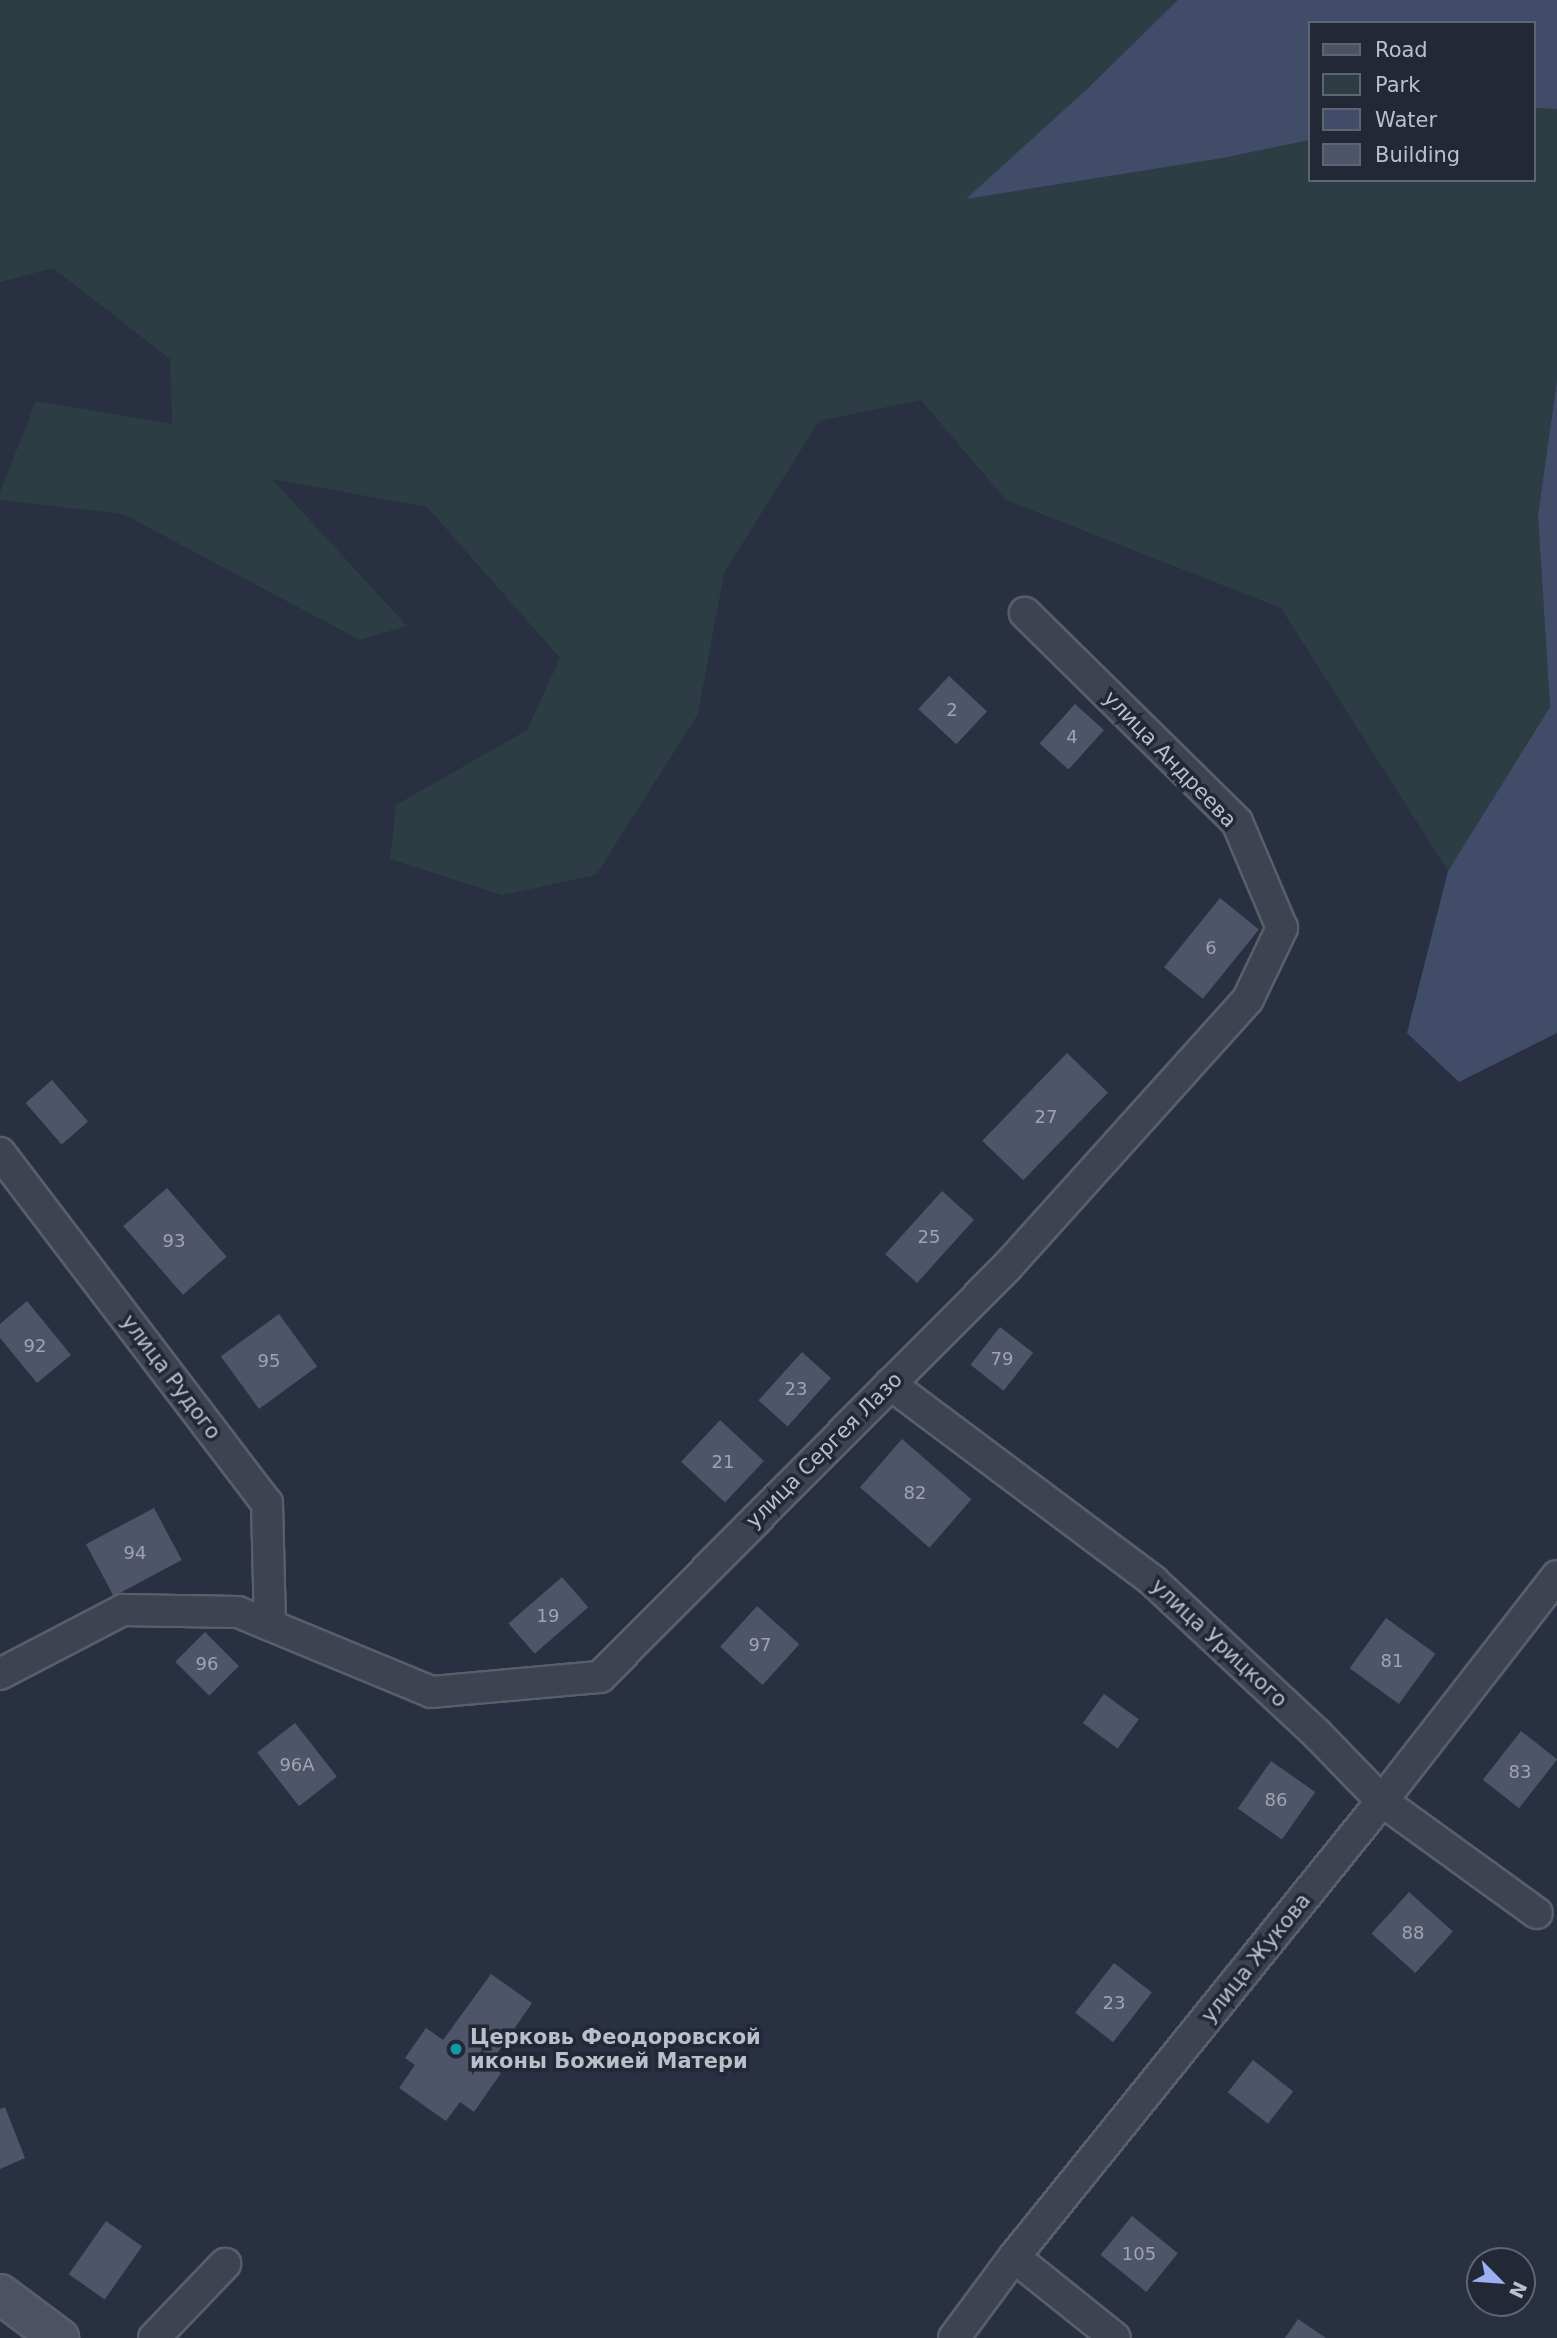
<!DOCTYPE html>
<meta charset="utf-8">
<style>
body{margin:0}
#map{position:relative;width:1557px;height:2338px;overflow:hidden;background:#293041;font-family:"DejaVu Sans",sans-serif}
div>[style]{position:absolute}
.green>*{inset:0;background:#2c3e43}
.water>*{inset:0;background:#414c69}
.building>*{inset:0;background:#4e5568;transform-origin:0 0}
.roads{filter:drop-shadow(2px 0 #595e6b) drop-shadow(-2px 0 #595e6b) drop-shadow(0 2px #595e6b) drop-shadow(0 -2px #595e6b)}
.street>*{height:30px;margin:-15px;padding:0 15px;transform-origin:15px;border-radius:15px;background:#3e4351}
.secondary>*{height:38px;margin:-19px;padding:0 19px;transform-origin:19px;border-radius:19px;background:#4c5264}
.dots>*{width:19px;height:19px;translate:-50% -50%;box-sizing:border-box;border:4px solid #222836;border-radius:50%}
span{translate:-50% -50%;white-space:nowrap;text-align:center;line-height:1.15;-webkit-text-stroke:7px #222836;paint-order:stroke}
.number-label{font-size:18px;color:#a0a4b2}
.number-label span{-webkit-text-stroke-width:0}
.street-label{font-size:21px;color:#bbbfcb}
.poi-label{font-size:21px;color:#bbbfcb;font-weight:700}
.left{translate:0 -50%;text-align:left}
.legend{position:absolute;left:1308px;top:21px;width:228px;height:161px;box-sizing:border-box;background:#222836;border:2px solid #5f6472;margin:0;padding:9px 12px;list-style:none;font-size:21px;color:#bbbfcb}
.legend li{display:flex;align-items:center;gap:14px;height:35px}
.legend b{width:35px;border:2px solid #5f6472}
.north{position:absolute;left:1466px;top:2247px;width:70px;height:70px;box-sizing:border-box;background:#222836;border:2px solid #5f6472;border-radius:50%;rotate:115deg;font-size:19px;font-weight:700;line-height:28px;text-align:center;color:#bbbfcb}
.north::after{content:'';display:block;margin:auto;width:24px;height:32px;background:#9ab0f0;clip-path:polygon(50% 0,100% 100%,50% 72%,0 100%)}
</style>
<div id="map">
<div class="green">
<i style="clip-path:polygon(0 0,1178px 0,1087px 89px,967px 199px,1223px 158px,1310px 140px,1310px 180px,1534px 180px,1534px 108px,1557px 109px,1557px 380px,1538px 515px,1550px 707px,1448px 871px,1281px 608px,1006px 500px,921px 400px,819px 421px,724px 573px,698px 714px,596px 875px,502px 895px,390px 859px,396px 805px,527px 730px,560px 658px,427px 507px,272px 479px,407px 626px,360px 640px,123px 514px,0 500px,0 492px,36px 401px,172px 424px,170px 359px,53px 268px,0 282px)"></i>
</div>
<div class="water">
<i style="clip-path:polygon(1178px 0,1557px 0,1557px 109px,1534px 108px,1534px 23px,1310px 23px,1310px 140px,1223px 158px,966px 199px,1087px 89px)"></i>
<i style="clip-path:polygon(1557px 380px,1557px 1033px,1459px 1082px,1407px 1033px,1448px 871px,1550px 707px,1538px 515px)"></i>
</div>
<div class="building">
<i style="left:949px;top:676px;width:52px;height:45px;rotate:43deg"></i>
<i style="left:1075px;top:704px;width:39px;height:53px;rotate:42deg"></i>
<i style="left:1220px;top:898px;width:50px;height:89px;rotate:39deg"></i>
<i style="left:1067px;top:1053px;width:57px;height:122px;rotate:44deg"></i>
<i style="left:52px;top:1080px;width:55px;height:35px;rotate:49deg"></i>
<i style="left:167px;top:1188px;width:91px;height:58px;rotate:49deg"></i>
<i style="left:942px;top:1191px;width:43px;height:85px;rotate:42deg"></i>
<i style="clip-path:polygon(27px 1301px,71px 1355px,37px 1383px,0 1338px,0 1324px)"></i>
<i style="left:279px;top:1314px;width:65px;height:72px;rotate:54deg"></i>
<i style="left:1000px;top:1327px;width:42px;height:48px;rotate:38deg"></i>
<i style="left:802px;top:1352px;width:39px;height:65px;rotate:42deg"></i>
<i style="left:720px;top:1420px;width:60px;height:57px;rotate:43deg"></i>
<i style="left:902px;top:1439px;width:92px;height:64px;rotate:41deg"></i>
<i style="left:154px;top:1508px;width:59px;height:77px;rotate:62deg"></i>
<i style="left:562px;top:1577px;width:40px;height:71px;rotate:49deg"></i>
<i style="left:757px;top:1606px;width:57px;height:55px;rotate:42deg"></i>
<i style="left:1386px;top:1618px;width:61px;height:62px;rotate:36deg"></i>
<i style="left:205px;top:1632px;width:48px;height:42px;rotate:45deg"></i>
<i style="left:1104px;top:1694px;width:43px;height:36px;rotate:36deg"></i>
<i style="left:295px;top:1723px;width:68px;height:48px;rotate:52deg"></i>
<i style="left:1521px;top:1731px;width:46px;height:62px;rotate:38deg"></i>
<i style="left:1271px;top:1761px;width:54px;height:58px;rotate:35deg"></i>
<i style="left:1409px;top:1892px;width:59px;height:56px;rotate:42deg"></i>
<i style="left:1114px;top:1963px;width:48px;height:63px;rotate:38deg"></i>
<i style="clip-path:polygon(491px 1974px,532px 2003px,489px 2065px,501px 2073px,474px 2112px,460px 2102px,446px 2121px,399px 2088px,415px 2065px,405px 2058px,426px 2028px,443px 2040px)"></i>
<i style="left:1253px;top:2060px;width:51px;height:41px;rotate:38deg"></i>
<i style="clip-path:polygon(5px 2107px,25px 2158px,0 2169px,0 2109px)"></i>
<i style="left:1132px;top:2216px;width:59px;height:50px;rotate:39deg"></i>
<i style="left:106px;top:2221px;width:44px;height:65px;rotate:35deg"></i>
<i style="clip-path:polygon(1298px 2319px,1326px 2338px,1285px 2338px)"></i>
</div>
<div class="roads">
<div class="street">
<i style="left:0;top:1153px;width:440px;rotate:52.7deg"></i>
<i style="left:267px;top:1503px;width:122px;rotate:88.6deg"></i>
<i style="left:890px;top:1384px;width:329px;rotate:36.8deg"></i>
<i style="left:1153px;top:1581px;width:224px;rotate:43deg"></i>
<i style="left:1317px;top:1734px;width:93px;rotate:45.9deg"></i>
<i style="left:1382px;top:1801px;width:191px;rotate:35.9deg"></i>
<i style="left:0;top:1674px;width:139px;rotate:-27.5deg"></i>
<i style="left:123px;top:1610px;width:115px;rotate:1deg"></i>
<i style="left:238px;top:1612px;width:209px;rotate:22.5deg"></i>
<i style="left:431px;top:1692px;width:170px;rotate:-5.1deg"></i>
<i style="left:600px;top:1677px;width:578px;rotate:-45.21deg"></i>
<i style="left:1007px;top:1267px;width:360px;rotate:-48deg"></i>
<i style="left:1248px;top:999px;width:79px;rotate:-64.4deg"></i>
<i style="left:1282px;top:928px;width:115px;rotate:-113deg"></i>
<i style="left:1237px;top:822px;width:298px;rotate:-135.4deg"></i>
<i style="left:1014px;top:2257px;width:129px;rotate:38.7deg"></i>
<i style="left:154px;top:2338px;width:103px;rotate:-46.2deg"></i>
<i style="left:954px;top:2338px;width:101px;rotate:-53.5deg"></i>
<i style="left:1014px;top:2257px;width:586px;rotate:-51.1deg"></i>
<i style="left:1382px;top:1801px;width:285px;rotate:-52.1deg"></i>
</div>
<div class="secondary">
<i style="left:0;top:2294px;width:74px;rotate:36.7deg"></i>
</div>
</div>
<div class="dots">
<i style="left:456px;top:2049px;background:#0f9aa8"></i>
</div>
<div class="number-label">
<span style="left:952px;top:710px">2</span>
<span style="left:1072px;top:737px">4</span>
<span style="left:1211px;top:948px">6</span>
<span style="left:1046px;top:1117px">27</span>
<span style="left:929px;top:1237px">25</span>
<span style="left:174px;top:1241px">93</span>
<span style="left:35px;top:1346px">92</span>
<span style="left:1002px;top:1359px">79</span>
<span style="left:269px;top:1361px">95</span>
<span style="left:796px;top:1389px">23</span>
<span style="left:723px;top:1462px">21</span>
<span style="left:915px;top:1493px">82</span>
<span style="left:135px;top:1553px">94</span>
<span style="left:548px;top:1616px">19</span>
<span style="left:760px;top:1645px">97</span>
<span style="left:1392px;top:1661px">81</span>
<span style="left:207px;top:1664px">96</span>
<span style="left:297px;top:1765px">96А</span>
<span style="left:1520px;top:1772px">83</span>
<span style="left:1276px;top:1800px">86</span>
<span style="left:1413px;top:1933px">88</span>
<span style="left:1114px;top:2003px">23</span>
<span style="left:1139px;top:2254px">105</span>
</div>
<div class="street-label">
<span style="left:1170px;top:759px;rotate:46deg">улица Андреева</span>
<span style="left:171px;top:1377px;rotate:53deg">улица Рудого</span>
<span style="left:824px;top:1450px;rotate:-45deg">улица Сергея Лазо</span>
<span style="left:1219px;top:1643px;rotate:43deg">улица Урицкого</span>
<span style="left:1256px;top:1958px;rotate:-51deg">улица Жукова</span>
</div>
<div class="poi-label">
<span class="left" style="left:470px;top:2049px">Церковь Феодоровской<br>иконы Божией Матери</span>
</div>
<ul class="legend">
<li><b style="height:9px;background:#4c5264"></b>Road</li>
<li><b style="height:19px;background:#2c3e43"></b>Park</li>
<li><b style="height:19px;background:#414c69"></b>Water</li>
<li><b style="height:19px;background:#4e5568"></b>Building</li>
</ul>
<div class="north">N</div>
</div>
